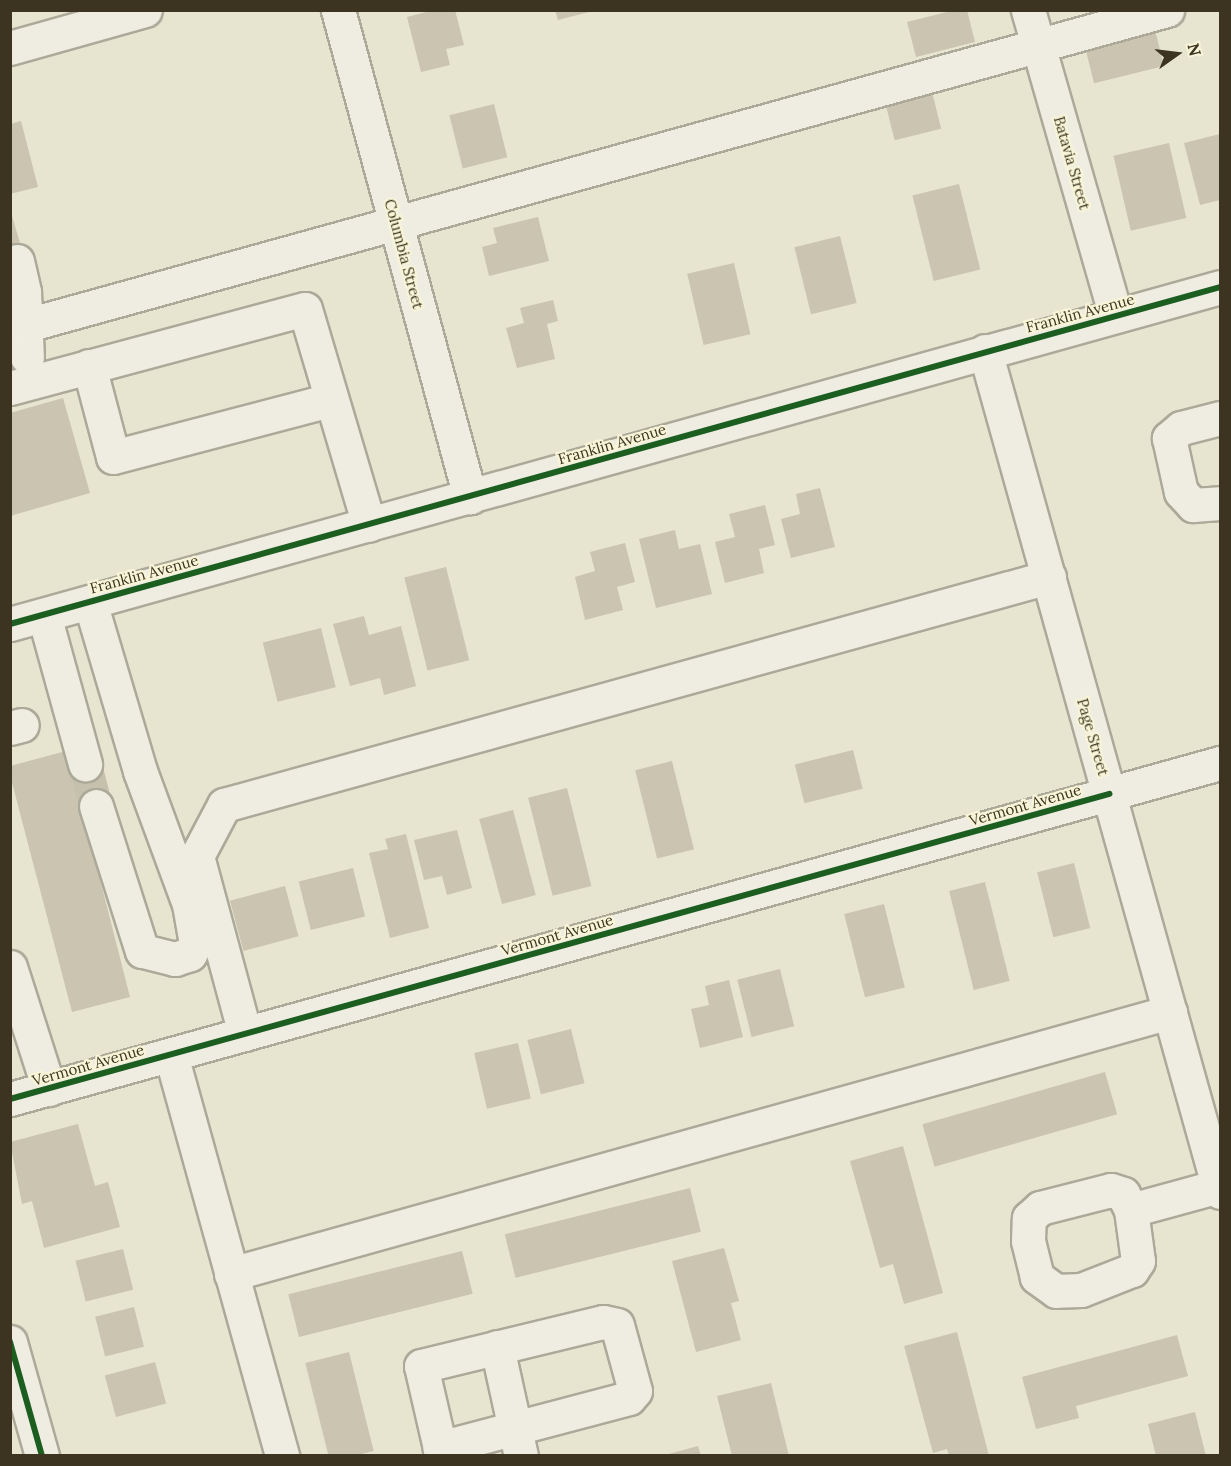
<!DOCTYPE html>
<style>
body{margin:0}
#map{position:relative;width:1231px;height:1466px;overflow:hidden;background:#e7e4d0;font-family:Lora,serif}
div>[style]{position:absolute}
.building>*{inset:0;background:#cac4b1;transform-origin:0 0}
.minor-tunnel>*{height:33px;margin-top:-16.5px;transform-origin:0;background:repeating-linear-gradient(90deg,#c5c1ad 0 33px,transparent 0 49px)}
.roads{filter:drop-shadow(2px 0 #aca999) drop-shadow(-2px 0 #aca999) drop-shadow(0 2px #aca999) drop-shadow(0 -2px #aca999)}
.minor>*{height:33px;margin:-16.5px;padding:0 16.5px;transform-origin:16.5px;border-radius:16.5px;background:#efede2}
.cycleway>*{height:6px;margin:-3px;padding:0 3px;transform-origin:3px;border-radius:3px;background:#1b5e20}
span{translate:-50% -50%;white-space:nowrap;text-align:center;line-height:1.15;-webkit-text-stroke:4.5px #f7f4d7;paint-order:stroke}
.street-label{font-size:15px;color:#3c3420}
.frame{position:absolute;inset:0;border:12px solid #3c3420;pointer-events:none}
.north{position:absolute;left:1147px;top:24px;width:60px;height:60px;-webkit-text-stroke:4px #f7f4d7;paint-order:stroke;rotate:76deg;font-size:16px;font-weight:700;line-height:24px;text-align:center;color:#3c3420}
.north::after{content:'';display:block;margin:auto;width:21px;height:27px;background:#3c3420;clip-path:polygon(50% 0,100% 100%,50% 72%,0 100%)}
</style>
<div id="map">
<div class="building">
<i style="clip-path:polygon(434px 10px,455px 10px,464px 45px,446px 49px,450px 65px,421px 72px,407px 17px)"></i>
<i style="clip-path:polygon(555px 10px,593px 10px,593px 11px,558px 20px)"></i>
<i style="clip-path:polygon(955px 10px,967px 10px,975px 42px,916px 57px,907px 22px)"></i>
<i style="left:1155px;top:30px;width:37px;height:72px;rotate:76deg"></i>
<i style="left:931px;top:88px;width:42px;height:48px;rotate:76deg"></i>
<i style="left:494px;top:104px;width:55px;height:46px;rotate:76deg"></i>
<i style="clip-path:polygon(21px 121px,38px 187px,10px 194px,10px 124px)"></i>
<i style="clip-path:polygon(1220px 134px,1220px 200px,1200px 205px,1184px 143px)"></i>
<i style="left:1169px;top:143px;width:77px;height:57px;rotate:77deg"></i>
<i style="left:959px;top:184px;width:88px;height:48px;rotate:76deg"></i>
<i style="clip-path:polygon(10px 209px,20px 243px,10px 245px)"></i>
<i style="clip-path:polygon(538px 217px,549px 261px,489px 276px,482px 247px,497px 243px,493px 228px)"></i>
<i style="left:840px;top:236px;width:69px;height:47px;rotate:76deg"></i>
<i style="left:734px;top:263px;width:73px;height:48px;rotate:77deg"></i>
<i style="clip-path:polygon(553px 300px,558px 321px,547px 324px,555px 359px,517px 368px,506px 328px,524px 323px,520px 308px)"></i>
<i style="clip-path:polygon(63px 398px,90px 493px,10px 516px,10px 413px)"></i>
<i style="clip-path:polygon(820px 488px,835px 547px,791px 558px,781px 519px,800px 514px,796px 494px)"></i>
<i style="clip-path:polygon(765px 505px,775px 545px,759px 549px,764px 573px,725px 583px,715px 542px,735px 537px,729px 514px)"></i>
<i style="clip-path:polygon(675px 530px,679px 549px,700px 544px,712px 594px,656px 608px,639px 539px)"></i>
<i style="clip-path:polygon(625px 543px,635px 582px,617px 587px,623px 610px,585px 620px,575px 577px,595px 571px,590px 552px)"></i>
<i style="left:446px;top:567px;width:96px;height:43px;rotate:76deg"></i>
<i style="clip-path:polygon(364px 616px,369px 635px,401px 626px,416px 686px,384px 695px,380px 678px,350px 686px,333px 624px)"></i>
<i style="left:321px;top:628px;width:61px;height:60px;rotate:76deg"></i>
<i style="left:853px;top:750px;width:40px;height:60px;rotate:76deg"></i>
<i style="clip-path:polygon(66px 751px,101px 760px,112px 802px,82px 809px,130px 997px,72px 1012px,10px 775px,10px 766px)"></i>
<i style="left:672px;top:761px;width:91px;height:38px;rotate:76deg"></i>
<i style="left:567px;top:788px;width:101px;height:40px;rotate:76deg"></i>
<i style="left:513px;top:810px;width:88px;height:35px;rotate:75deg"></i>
<i style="clip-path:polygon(457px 830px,472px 888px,447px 895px,442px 876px,424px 880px,414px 840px)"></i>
<i style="clip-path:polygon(406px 834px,429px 928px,390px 938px,369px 853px,388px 849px,385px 839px)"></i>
<i style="left:1074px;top:863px;width:67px;height:38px;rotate:76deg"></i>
<i style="left:353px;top:868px;width:50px;height:56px;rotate:76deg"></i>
<i style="left:985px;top:882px;width:102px;height:37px;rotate:76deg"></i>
<i style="left:285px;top:886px;width:52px;height:57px;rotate:75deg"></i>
<i style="left:884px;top:904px;width:86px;height:41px;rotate:76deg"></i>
<i style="left:780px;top:969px;width:59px;height:44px;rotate:76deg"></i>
<i style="clip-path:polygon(729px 980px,743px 1037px,700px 1048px,691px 1009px,709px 1005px,705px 986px)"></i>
<i style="left:571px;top:1029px;width:56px;height:45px;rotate:76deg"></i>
<i style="left:518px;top:1043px;width:57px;height:45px;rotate:77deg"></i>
<i style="left:1105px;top:1072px;width:44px;height:190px;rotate:74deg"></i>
<i style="clip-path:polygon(78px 1124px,95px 1186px,108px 1182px,120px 1227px,44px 1248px,32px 1201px,22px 1204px,10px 1142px)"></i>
<i style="clip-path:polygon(903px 1146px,943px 1293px,904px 1304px,893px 1264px,880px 1268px,850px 1161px)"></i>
<i style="left:690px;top:1188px;width:45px;height:191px;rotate:76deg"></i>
<i style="clip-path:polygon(724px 1248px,739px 1301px,731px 1303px,741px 1340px,696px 1352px,672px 1261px)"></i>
<i style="left:123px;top:1249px;width:42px;height:49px;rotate:76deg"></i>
<i style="left:462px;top:1251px;width:44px;height:179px;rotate:76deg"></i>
<i style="left:134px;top:1307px;width:41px;height:40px;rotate:76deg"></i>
<i style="clip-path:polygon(957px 1332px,989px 1456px,949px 1456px,947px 1449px,933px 1453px,904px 1346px)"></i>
<i style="clip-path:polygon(1177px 1335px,1188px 1376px,1076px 1406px,1079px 1418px,1036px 1429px,1022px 1377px)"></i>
<i style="left:349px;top:1352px;width:102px;height:45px;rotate:76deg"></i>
<i style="left:155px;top:1362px;width:43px;height:52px;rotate:75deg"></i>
<i style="clip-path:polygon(771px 1383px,789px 1456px,732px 1456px,717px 1396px)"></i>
<i style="clip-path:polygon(1195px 1412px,1206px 1456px,1156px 1456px,1148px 1424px)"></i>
<i style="clip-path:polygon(698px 1446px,701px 1456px,665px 1456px,665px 1455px)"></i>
</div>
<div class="minor-tunnel">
<i style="left:85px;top:764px;width:43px;rotate:75.3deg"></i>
</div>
<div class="roads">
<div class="minor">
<i style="left:338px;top:10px;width:505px;rotate:74.83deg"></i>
<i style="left:1028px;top:10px;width:318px;rotate:74deg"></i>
<i style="left:10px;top:48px;width:140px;rotate:-15.7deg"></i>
<i style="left:17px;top:261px;width:32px;rotate:77deg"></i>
<i style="left:24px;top:292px;width:65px;rotate:87.4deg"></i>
<i style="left:27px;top:325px;width:1183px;rotate:-15.45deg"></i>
<i style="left:985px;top:351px;width:873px;rotate:74.39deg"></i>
<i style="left:89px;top:366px;width:94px;rotate:75.2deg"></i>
<i style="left:113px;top:457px;width:224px;rotate:-14.7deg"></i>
<i style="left:10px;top:388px;width:305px;rotate:-15deg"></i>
<i style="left:305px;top:309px;width:225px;rotate:73.5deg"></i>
<i style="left:1220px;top:418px;width:40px;rotate:165.6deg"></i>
<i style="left:1181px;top:428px;width:16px;rotate:140deg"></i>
<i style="left:1169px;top:438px;width:55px;rotate:77.5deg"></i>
<i style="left:1181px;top:492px;width:18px;rotate:47deg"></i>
<i style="left:1193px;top:505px;width:27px;rotate:-4deg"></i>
<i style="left:90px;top:602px;width:176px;rotate:73.5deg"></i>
<i style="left:140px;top:771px;width:142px;rotate:69.8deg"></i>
<i style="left:189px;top:904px;width:40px;rotate:80deg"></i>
<i style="left:196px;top:943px;width:13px;rotate:119deg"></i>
<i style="left:190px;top:954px;width:16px;rotate:162deg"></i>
<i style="left:175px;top:959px;width:34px;rotate:-166deg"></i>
<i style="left:142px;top:951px;width:152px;rotate:-107.6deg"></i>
<i style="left:44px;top:615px;width:155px;rotate:74.6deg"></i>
<i style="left:10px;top:624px;width:1256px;rotate:-15.56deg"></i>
<i style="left:10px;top:728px;width:12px;rotate:-14deg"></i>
<i style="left:10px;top:967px;width:128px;rotate:72.3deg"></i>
<i style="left:245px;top:1034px;width:184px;rotate:-105.1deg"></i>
<i style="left:197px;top:856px;width:58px;rotate:-62.1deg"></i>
<i style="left:224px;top:805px;width:856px;rotate:-15.45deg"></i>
<i style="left:171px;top:1055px;width:416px;rotate:74.5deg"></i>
<i style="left:10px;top:1099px;width:1256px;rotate:-15.52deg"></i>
<i style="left:1131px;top:1210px;width:51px;rotate:82.2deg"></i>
<i style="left:1138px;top:1261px;width:11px;rotate:124deg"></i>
<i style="left:1132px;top:1270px;width:55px;rotate:158.6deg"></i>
<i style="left:1081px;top:1290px;width:25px;rotate:178deg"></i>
<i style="left:1056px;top:1291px;width:24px;rotate:-144deg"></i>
<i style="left:1037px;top:1277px;width:37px;rotate:-104deg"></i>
<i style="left:1028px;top:1241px;width:23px;rotate:-88deg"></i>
<i style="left:1029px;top:1218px;width:15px;rotate:-42deg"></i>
<i style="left:1040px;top:1208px;width:73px;rotate:-14.2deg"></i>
<i style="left:1111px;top:1190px;width:13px;rotate:18deg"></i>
<i style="left:1123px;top:1194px;width:18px;rotate:63deg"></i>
<i style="left:1131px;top:1210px;width:91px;rotate:-15.3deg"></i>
<i style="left:231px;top:1274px;width:975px;rotate:-15.59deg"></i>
<i style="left:603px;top:1322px;width:14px;rotate:12deg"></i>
<i style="left:617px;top:1325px;width:68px;rotate:74.7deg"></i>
<i style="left:635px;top:1391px;width:9px;rotate:131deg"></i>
<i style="left:629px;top:1398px;width:196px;rotate:165.2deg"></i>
<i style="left:440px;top:1448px;width:84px;rotate:-103deg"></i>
<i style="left:421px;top:1366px;width:187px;rotate:-13.6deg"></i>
<i style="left:10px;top:1342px;width:118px;rotate:74.3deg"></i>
<i style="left:497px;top:1347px;width:112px;rotate:77.6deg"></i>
</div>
</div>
<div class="cycleway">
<i style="left:10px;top:624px;width:1256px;rotate:-15.56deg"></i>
<i style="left:10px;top:1099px;width:1141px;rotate:-15.51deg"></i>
<i style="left:10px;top:1342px;width:118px;rotate:74.3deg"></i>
</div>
<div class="street-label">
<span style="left:1072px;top:163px;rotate:74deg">Batavia Street</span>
<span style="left:404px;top:254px;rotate:75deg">Columbia Street</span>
<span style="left:1080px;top:313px;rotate:-15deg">Franklin Avenue</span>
<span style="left:612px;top:444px;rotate:-16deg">Franklin Avenue</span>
<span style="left:144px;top:574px;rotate:-15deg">Franklin Avenue</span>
<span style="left:1093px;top:737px;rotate:74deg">Page Street</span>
<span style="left:1025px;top:805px;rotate:-16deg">Vermont Avenue</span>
<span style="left:557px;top:935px;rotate:-16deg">Vermont Avenue</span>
<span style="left:88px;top:1065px;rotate:-16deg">Vermont Avenue</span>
</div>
<div class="frame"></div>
<div class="north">N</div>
</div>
